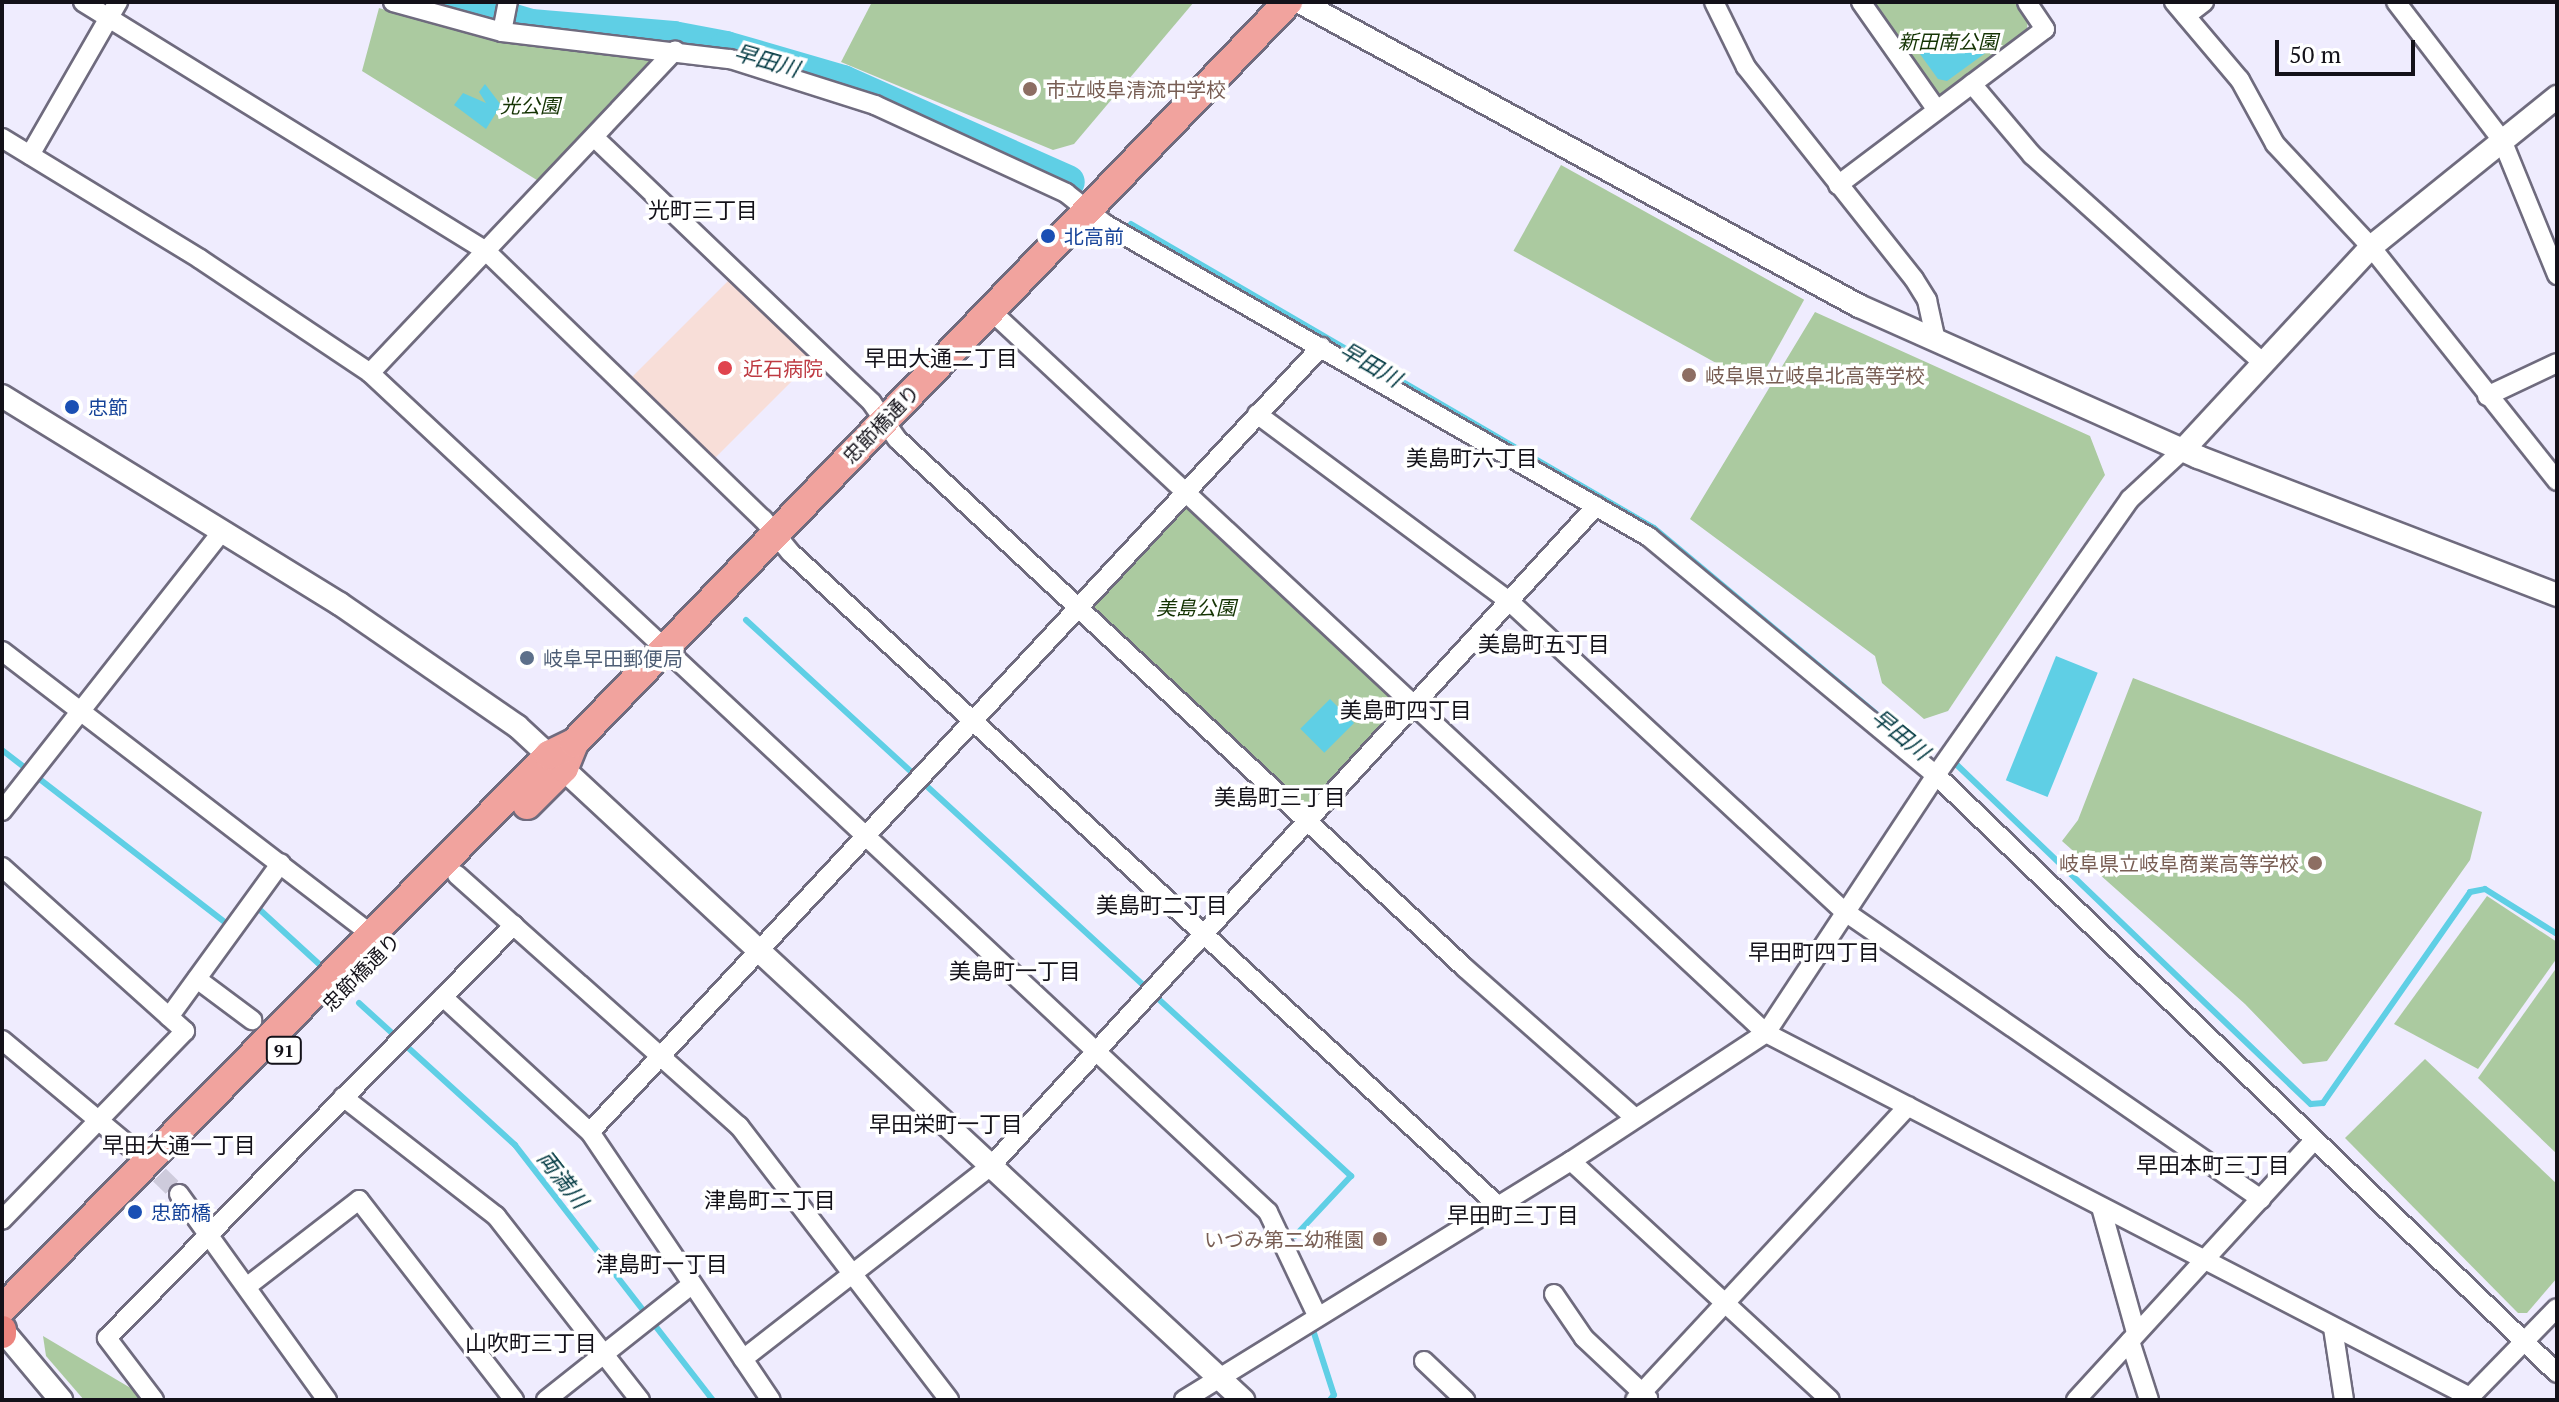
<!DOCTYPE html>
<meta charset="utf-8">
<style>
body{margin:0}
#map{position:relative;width:2559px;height:1402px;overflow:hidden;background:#efecfe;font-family:"PT Serif","Noto Sans JP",serif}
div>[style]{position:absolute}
.medical>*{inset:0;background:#f8ded8;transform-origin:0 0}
.green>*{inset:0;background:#abcaa0;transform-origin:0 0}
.water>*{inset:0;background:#5fcfe5;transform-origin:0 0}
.stream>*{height:6px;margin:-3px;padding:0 3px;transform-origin:3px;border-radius:3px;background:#5fcfe5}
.river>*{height:34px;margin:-17px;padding:0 17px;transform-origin:17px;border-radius:17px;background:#5fcfe5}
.minor-tunnel>*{height:18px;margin-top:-9px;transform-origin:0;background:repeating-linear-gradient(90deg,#cecbdc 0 18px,transparent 0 27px)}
.roads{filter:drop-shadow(2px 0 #6f6b7e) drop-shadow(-2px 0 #6f6b7e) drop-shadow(0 2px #6f6b7e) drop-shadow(0 -2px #6f6b7e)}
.minor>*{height:18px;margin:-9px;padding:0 9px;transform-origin:9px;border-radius:9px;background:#fff}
.tertiary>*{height:22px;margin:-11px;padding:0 11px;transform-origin:11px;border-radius:11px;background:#fff}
.primary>*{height:28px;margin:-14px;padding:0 14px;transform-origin:14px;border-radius:14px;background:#f1a39e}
.trunk>*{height:28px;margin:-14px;padding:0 14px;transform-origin:14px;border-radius:14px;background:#ec847e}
.dots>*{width:22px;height:22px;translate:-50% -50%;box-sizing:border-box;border:4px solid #fff;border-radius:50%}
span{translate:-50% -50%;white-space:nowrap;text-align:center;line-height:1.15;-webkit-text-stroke:7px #fff;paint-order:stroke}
.shield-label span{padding:2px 6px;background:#fff;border:2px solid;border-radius:6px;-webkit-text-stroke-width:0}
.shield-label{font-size:18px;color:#131119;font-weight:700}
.park-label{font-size:20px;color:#143303;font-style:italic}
.education-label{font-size:20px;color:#785e54}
.left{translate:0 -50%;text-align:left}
.right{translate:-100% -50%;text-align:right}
.transit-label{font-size:20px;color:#164399}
.health-label{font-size:20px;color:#be3a42}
.street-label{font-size:20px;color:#131119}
.service-label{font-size:20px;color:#4e5e75}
.water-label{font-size:22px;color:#003841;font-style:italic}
.neighbourhood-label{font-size:22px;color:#131119}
.frame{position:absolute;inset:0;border:4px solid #131119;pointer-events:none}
.scale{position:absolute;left:2275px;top:40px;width:140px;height:36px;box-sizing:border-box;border:4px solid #131119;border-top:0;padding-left:10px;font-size:24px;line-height:28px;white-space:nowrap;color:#131119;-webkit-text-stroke:6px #fff;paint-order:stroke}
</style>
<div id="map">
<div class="medical">
<i style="left:734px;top:275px;width:116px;height:145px;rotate:45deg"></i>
</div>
<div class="green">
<i style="clip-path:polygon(872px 2px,1194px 2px,1074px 144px,1053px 150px,841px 62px)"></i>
<i style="clip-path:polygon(1872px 2px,2016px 2px,2028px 19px,2027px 29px,1943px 95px,1935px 93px)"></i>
<i style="clip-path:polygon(391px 5px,497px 31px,502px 42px,519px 40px,675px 59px,540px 182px,362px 71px,379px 8px,389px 11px)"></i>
<i style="left:1561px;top:165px;width:278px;height:98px;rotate:29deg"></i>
<i style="clip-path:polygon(1815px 312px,2090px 436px,2105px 475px,1948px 711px,1924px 719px,1882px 683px,1875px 656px,1690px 519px)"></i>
<i style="clip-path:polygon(1189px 505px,1402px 706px,1313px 804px,1304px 803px,1094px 610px,1093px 602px,1182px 506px)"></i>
<i style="clip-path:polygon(2133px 678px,2482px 812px,2470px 860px,2327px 1061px,2303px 1064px,2245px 1004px,2062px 841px,2078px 820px)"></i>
<i style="clip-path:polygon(2487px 896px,2557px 942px,2557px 958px,2478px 1069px,2394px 1024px)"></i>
<i style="clip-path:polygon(2557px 967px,2557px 1154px,2478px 1078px)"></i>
<i style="clip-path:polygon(2425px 1059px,2557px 1184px,2557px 1278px,2527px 1313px,2518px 1313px,2345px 1138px)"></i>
<i style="clip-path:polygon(43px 1336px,134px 1390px,143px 1400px,84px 1400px,46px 1356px)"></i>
</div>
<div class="water">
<i style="clip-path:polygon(1907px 36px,1991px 49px,1947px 81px,1938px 79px)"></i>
<i style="clip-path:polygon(485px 84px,501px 105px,486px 129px,454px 105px,463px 93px,486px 103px,479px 92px)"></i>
<i style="left:2056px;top:656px;width:45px;height:134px;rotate:22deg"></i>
<i style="left:1330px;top:699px;width:34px;height:42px;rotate:45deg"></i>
</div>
<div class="stream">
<i style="left:1131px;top:224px;width:605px;rotate:30.17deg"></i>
<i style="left:1654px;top:528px;width:340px;rotate:39.9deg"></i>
<i style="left:746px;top:620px;width:822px;rotate:42.58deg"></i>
<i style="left:1351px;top:1176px;width:82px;rotate:133deg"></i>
<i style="left:2px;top:750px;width:284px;rotate:37.7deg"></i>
<i style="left:1948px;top:764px;width:9px;rotate:6deg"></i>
<i style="left:1957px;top:765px;width:490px;rotate:43.8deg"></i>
<i style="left:2311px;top:1104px;width:12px;rotate:-5deg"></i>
<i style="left:2323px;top:1103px;width:257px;rotate:-55.1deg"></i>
<i style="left:2470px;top:892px;width:15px;rotate:-11deg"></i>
<i style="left:2485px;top:889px;width:85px;rotate:32deg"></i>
<i style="left:259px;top:909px;width:81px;rotate:42.5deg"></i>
<i style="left:359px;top:1003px;width:211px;rotate:42.3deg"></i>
<i style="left:515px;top:1145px;width:323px;rotate:52.2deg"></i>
<i style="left:1313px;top:1330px;width:68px;rotate:72.1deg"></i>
<i style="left:1334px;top:1395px;width:6px;rotate:129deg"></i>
</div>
<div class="river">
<i style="left:448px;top:2px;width:86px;rotate:16.1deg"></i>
<i style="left:531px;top:26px;width:143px;rotate:4.8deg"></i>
<i style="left:673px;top:38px;width:54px;rotate:10.7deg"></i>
<i style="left:726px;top:48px;width:122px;rotate:16.2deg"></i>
<i style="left:843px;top:82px;width:246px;rotate:24deg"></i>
</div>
<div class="minor-tunnel">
<i style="left:140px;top:1156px;width:54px;rotate:44.3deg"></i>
</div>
<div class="roads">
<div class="minor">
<i style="left:83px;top:2px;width:475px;rotate:31.7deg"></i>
<i style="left:487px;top:252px;width:384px;rotate:44.1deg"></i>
<i style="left:763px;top:519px;width:43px;rotate:50.7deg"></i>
<i style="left:790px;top:552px;width:961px;rotate:42.72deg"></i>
<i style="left:393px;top:2px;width:113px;rotate:15.4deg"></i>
<i style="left:502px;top:32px;width:230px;rotate:6.8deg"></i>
<i style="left:730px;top:59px;width:152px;rotate:17.6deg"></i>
<i style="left:875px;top:105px;width:210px;rotate:24.7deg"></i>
<i style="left:1066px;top:193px;width:50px;rotate:38.5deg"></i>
<i style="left:1105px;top:224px;width:628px;rotate:29.91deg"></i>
<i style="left:1649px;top:537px;width:373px;rotate:39.7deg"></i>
<i style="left:1936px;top:775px;width:862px;rotate:43.92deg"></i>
<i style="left:1714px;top:2px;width:72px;rotate:63.8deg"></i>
<i style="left:1746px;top:67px;width:270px;rotate:51.6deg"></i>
<i style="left:1914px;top:279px;width:25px;rotate:58deg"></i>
<i style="left:1927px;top:300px;width:42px;rotate:77.6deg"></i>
<i style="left:1861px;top:2px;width:132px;rotate:54.9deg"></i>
<i style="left:2174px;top:2px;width:102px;rotate:49.8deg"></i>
<i style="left:2240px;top:80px;width:73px;rotate:61.3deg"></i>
<i style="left:2275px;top:144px;width:141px;rotate:47deg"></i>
<i style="left:2371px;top:247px;width:299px;rotate:51.5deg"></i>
<i style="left:2396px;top:2px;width:174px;rotate:52.5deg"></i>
<i style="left:2502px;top:140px;width:146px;rotate:67.8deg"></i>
<i style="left:2186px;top:16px;width:23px;rotate:-38deg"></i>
<i style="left:502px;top:32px;width:31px;rotate:-79deg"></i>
<i style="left:1972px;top:84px;width:93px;rotate:49.8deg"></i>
<i style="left:2032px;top:155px;width:309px;rotate:42deg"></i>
<i style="left:2px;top:138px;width:232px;rotate:31.4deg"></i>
<i style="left:200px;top:259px;width:205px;rotate:33.8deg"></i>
<i style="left:370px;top:373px;width:1229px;rotate:43.05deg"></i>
<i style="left:1268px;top:1212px;width:114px;rotate:64.6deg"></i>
<i style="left:595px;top:138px;width:383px;rotate:43.7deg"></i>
<i style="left:872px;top:403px;width:44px;rotate:55.2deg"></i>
<i style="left:897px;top:439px;width:776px;rotate:42.96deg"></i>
<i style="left:1465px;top:968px;width:225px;rotate:41.4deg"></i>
<i style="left:30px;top:155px;width:177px;rotate:-60.1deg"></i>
<i style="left:1838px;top:185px;width:259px;rotate:-37deg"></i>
<i style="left:2045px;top:29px;width:32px;rotate:-124deg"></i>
<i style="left:990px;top:310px;width:1061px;rotate:42.98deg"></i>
<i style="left:1766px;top:1033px;width:793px;rotate:27.34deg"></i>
<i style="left:370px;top:373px;width:444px;rotate:-46.6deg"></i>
<i style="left:2487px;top:396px;width:77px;rotate:-25.2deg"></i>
<i style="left:1257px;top:414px;width:315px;rotate:36.6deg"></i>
<i style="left:1510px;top:602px;width:455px;rotate:42.8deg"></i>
<i style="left:1844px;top:911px;width:507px;rotate:34.63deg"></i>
<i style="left:2px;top:651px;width:468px;rotate:37.5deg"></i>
<i style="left:2px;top:811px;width:354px;rotate:-51.8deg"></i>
<i style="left:2px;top:867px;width:246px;rotate:41.9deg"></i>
<i style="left:185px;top:1031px;width:263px;rotate:134.1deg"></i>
<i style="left:457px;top:875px;width:378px;rotate:41.7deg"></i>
<i style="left:739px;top:1126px;width:345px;rotate:52.5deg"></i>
<i style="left:197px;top:979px;width:69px;rotate:36.7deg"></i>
<i style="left:443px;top:997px;width:200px;rotate:42.6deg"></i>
<i style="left:590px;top:1132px;width:323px;rotate:56deg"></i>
<i style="left:169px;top:1017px;width:190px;rotate:-54deg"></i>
<i style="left:2px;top:1040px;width:173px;rotate:39.8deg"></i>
<i style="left:343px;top:1097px;width:194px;rotate:37.9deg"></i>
<i style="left:496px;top:1216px;width:234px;rotate:52deg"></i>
<i style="left:590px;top:1132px;width:1073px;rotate:-47.04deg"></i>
<i style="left:1571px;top:1161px;width:352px;rotate:42.7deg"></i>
<i style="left:179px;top:1194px;width:254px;rotate:54.3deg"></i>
<i style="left:2101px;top:1207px;width:130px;rotate:74.4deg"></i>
<i style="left:249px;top:1285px;width:139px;rotate:-37.7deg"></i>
<i style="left:359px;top:1200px;width:253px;rotate:52.2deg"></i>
<i style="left:1554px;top:1294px;width:53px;rotate:55.7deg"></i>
<i style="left:1584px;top:1338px;width:88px;rotate:43.2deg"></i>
<i style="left:2333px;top:1328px;width:73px;rotate:81.3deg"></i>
<i style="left:2130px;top:1341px;width:62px;rotate:72.1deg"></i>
<i style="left:743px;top:1359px;width:316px;rotate:-37.9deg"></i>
<i style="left:992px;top:1165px;width:894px;rotate:-47.49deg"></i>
<i style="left:1424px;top:1361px;width:57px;rotate:43.6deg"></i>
<i style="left:2470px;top:1397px;width:124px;rotate:-45.7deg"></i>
<i style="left:154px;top:1400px;width:78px;rotate:-127.2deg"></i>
<i style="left:107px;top:1338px;width:580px;rotate:-45.42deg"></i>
<i style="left:546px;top:1400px;width:185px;rotate:-38.4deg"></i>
<i style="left:1184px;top:1400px;width:455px;rotate:-31.7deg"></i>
<i style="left:1571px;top:1161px;width:233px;rotate:-33.3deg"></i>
<i style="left:1766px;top:1033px;width:309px;rotate:-56.6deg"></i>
<i style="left:1936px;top:775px;width:337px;rotate:-54.9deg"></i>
<i style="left:2130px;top:499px;width:72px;rotate:-42.8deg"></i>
<i style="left:1635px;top:1400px;width:401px;rotate:-47.1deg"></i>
<i style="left:2076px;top:1400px;width:352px;rotate:-47.5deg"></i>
</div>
<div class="tertiary">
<i style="left:1300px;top:2px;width:636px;rotate:28.54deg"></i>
<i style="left:1859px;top:306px;width:371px;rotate:24deg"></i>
<i style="left:2198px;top:457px;width:385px;rotate:21deg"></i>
<i style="left:2px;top:396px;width:397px;rotate:31.6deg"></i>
<i style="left:340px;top:604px;width:215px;rotate:34.6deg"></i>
<i style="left:517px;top:726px;width:991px;rotate:42.87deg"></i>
<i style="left:2183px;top:450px;width:277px;rotate:-47.2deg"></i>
<i style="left:2371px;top:247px;width:239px;rotate:-38.9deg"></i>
<i style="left:4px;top:1332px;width:89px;rotate:50deg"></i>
</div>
<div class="primary">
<i style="left:527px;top:805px;width:52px;rotate:-45deg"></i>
<i style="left:564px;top:768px;width:27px;rotate:-68deg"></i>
<i style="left:2px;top:1309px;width:779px;rotate:-45.36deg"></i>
<i style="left:549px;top:755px;width:28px;rotate:-26deg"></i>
<i style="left:574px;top:743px;width:1029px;rotate:-46.06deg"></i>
</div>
<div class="trunk">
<i style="left:2px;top:1330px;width:4px;rotate:90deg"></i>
</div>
</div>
<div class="dots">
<i style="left:1030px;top:89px;background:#8d6e63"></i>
<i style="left:1048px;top:236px;background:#1a4fb4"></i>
<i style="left:725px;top:368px;background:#e0444e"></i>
<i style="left:1689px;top:375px;background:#8d6e63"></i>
<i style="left:72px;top:407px;background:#1a4fb4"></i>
<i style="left:527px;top:658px;background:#5c6f8a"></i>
<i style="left:2315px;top:863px;background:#8d6e63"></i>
<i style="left:135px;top:1212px;background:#1a4fb4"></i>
<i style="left:1380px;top:1239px;background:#8d6e63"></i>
</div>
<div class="shield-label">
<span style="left:284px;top:1050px">91</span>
</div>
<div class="park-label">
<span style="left:1948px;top:41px">新田南公園</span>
<span style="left:530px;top:105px">光公園</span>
<span style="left:1196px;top:607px">美島公園</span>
</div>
<div class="education-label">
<span class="left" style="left:1046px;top:89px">市立岐阜清流中学校</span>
<span class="left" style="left:1705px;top:375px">岐阜県立岐阜北高等学校</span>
<span class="right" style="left:2299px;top:863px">岐阜県立岐阜商業高等学校</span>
<span class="right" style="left:1364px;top:1239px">いづみ第二幼稚園</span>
</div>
<div class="transit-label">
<span class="left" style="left:1064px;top:236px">北高前</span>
<span class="left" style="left:88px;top:407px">忠節</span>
<span class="left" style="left:151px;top:1212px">忠節橋</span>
</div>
<div class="health-label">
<span class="left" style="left:743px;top:368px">近石病院</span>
</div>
<div class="street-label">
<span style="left:881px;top:424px;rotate:-46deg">忠節橋通り</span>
<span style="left:361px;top:972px;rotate:-45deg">忠節橋通り</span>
</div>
<div class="service-label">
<span class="left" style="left:543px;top:658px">岐阜早田郵便局</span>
</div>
<div class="water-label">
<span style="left:767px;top:60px;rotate:16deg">早田川</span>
<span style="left:1371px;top:364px;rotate:30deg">早田川</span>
<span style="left:1901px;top:734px;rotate:39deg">早田川</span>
<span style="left:563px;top:1179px;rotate:52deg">両満川</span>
</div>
<div class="neighbourhood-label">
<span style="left:703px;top:210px">光町三丁目</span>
<span style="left:941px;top:358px">早田大通二丁目</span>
<span style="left:1472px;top:458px">美島町六丁目</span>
<span style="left:1544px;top:644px">美島町五丁目</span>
<span style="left:1406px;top:710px">美島町四丁目</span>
<span style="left:1280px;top:797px">美島町三丁目</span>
<span style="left:1162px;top:905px">美島町二丁目</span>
<span style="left:1814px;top:952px">早田町四丁目</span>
<span style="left:1015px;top:971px">美島町一丁目</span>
<span style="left:946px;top:1124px">早田栄町一丁目</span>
<span style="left:179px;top:1145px">早田大通一丁目</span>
<span style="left:2213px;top:1165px">早田本町三丁目</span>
<span style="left:770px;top:1200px">津島町二丁目</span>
<span style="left:1513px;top:1215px">早田町三丁目</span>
<span style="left:662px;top:1264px">津島町一丁目</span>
<span style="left:531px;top:1343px">山吹町三丁目</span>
</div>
<div class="frame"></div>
<div class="scale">50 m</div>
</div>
